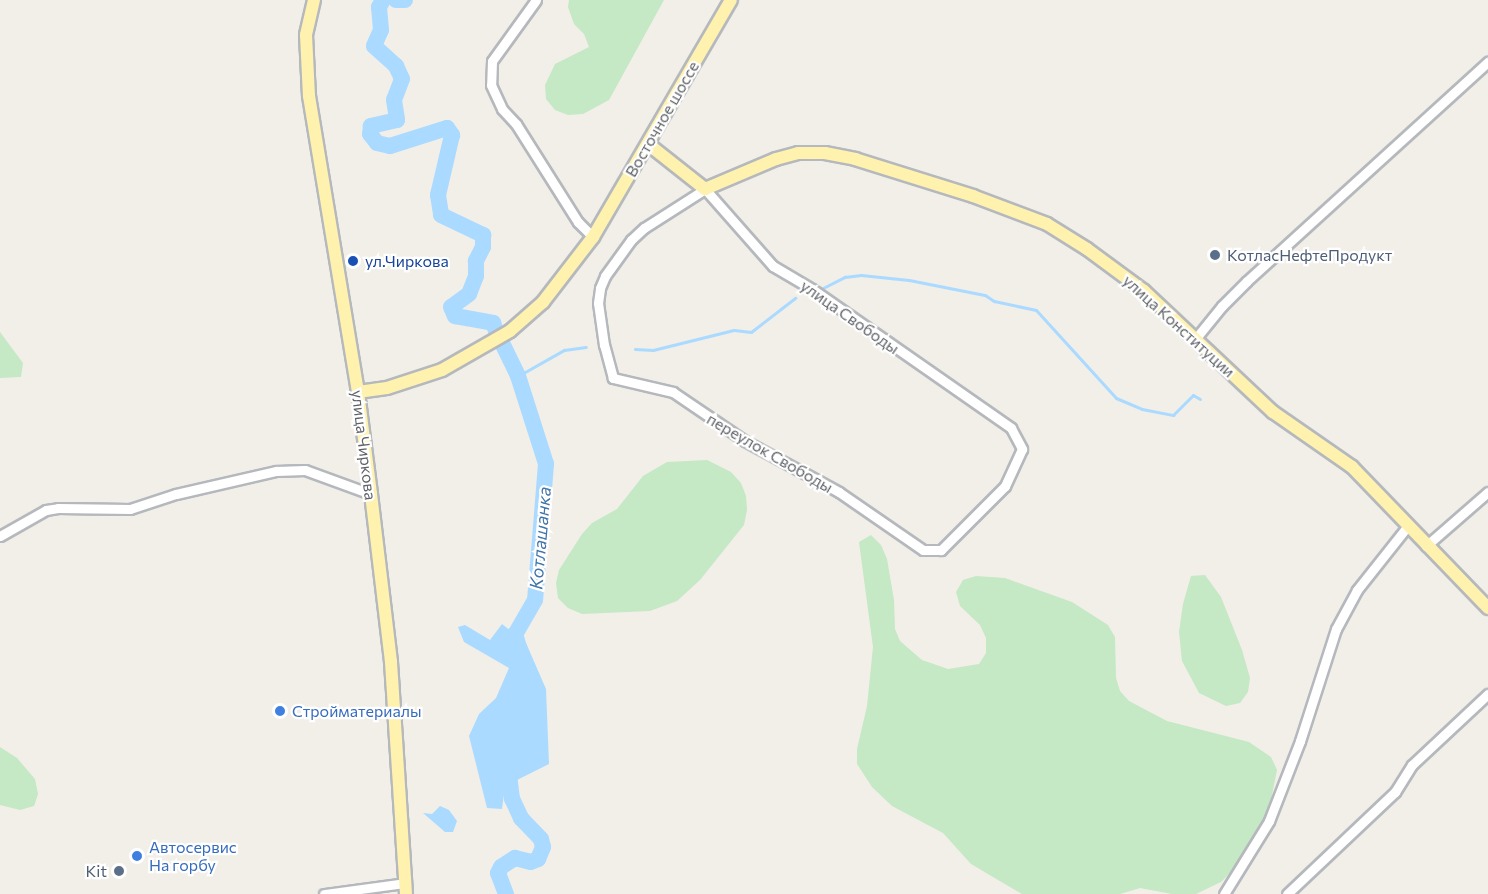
<!DOCTYPE html>
<meta charset="utf-8">
<style>
body{margin:0}
#map{position:relative;width:1488px;height:894px;overflow:hidden;background:#f1efe8;font-family:Commissioner,sans-serif}
div>[style]{position:absolute}
.green>*{inset:0;background:#c5e8c5}
.water>*{inset:0;background:#aadaff}
.stream>*{height:3px;margin:-1.5px;padding:0 1.5px;transform-origin:1.5px;border-radius:1.5px;background:#aadaff}
.river>*{height:16px;margin:-8px;padding:0 8px;transform-origin:8px;border-radius:8px;background:#aadaff}
.roads{filter:drop-shadow(2px 0 #b5b8bc) drop-shadow(-2px 0 #b5b8bc) drop-shadow(0 2px #b5b8bc) drop-shadow(0 -2px #b5b8bc)}
.minor>*{height:9px;margin:-4.5px;padding:0 4.5px;transform-origin:4.5px;border-radius:4.5px;background:#fff}
.major>*{height:12px;margin:-6px;padding:0 6px;transform-origin:6px;border-radius:6px;background:#fff2af}
.dots>*{width:16px;height:16px;translate:-50% -50%;box-sizing:border-box;border:3px solid #fff;border-radius:50%}
span{translate:-50% -50%;white-space:nowrap;text-align:center;line-height:1.15;-webkit-text-stroke:4.5px #fff;paint-order:stroke}
.street-label{font-size:16px;color:#5f6368}
.service-label{font-size:16px;color:#4e5e75}
.left{translate:0 -50%;text-align:left}
.right{translate:-100% -50%;text-align:right}
.transit-label{font-size:16px;color:#164399}
.shop-label{font-size:16px;color:#366cbe}
.water-label{font-size:18px;color:#4174aa;font-style:italic}
</style>
<div id="map">
<div class="green">
<i style="clip-path:polygon(569px 0,664px 0,609px 100px,583px 114px,568px 115px,555px 110px,546px 99px,545px 85px,555px 64px,589px 47px,584px 34px,574px 24px,568px 7px)"></i>
<i style="clip-path:polygon(0 332px,23px 363px,21px 377px,0 378px)"></i>
<i style="clip-path:polygon(707px 460px,731px 472px,741px 483px,746px 496px,747px 510px,744px 525px,700px 580px,677px 601px,650px 611px,582px 614px,568px 608px,558px 598px,556px 583px,559px 570px,582px 534px,592px 523px,617px 509px,643px 476px,667px 462px)"></i>
<i style="clip-path:polygon(871px 535px,881px 545px,887px 559px,894px 600px,895px 629px,900px 641px,922px 660px,948px 669px,979px 664px,986px 653px,986px 638px,980px 625px,960px 606px,956px 592px,963px 580px,976px 576px,1005px 578px,1072px 602px,1108px 625px,1115px 637px,1116px 678px,1120px 691px,1129px 701px,1167px 721px,1249px 742px,1271px 757px,1277px 770px,1269px 810px,1258px 837px,1243px 860px,1221px 882px,1196px 894px,1172px 894px,1140px 888px,1120px 894px,1022px 894px,971px 864px,943px 833px,892px 806px,872px 787px,857px 764px,857px 749px,867px 706px,873px 647px,859px 542px)"></i>
<i style="clip-path:polygon(1205px 575px,1221px 597px,1242px 650px,1250px 678px,1248px 692px,1240px 703px,1226px 706px,1199px 693px,1182px 661px,1179px 632px,1183px 604px,1191px 576px)"></i>
<i style="clip-path:polygon(0 747px,17px 758px,35px 779px,38px 794px,34px 806px,20px 810px,0 805px)"></i>
</div>
<div class="water">
<i style="clip-path:polygon(502px 624px,526px 643px,546px 689px,549px 764px,505px 786px,502px 809px,487px 808px,469px 736px,479px 714px,496px 698px,509px 668px,464px 642px,458px 627px,465px 625px,490px 640px)"></i>
<i style="clip-path:polygon(440px 806px,449px 810px,457px 821px,453px 832px,445px 832px,423px 813px,432px 814px)"></i>
</div>
<div class="stream">
<i style="left:823px;top:288px;width:25px;rotate:-27deg"></i>
<i style="left:845px;top:277px;width:16px;rotate:-7deg"></i>
<i style="left:861px;top:275px;width:48px;rotate:5.9deg"></i>
<i style="left:909px;top:280px;width:77px;rotate:11.2deg"></i>
<i style="left:985px;top:295px;width:11px;rotate:34deg"></i>
<i style="left:994px;top:301px;width:43px;rotate:12.1deg"></i>
<i style="left:1036px;top:310px;width:119px;rotate:47.7deg"></i>
<i style="left:1116px;top:398px;width:28px;rotate:23deg"></i>
<i style="left:1142px;top:409px;width:32px;rotate:11deg"></i>
<i style="left:1173px;top:415px;width:28px;rotate:-45deg"></i>
<i style="left:1193px;top:395px;width:8px;rotate:30deg"></i>
<i style="left:635px;top:349px;width:18px;rotate:3deg"></i>
<i style="left:653px;top:350px;width:83px;rotate:-13.9deg"></i>
<i style="left:734px;top:330px;width:17px;rotate:7deg"></i>
<i style="left:751px;top:332px;width:56px;rotate:-37.7deg"></i>
<i style="left:518px;top:376px;width:53px;rotate:-29.5deg"></i>
<i style="left:564px;top:350px;width:22px;rotate:-8deg"></i>
</div>
<div class="river">
<i style="left:383px;top:0;width:8px;rotate:120deg"></i>
<i style="left:379px;top:7px;width:23px;rotate:85deg"></i>
<i style="left:381px;top:30px;width:17px;rotate:114deg"></i>
<i style="left:374px;top:46px;width:30px;rotate:42deg"></i>
<i style="left:396px;top:66px;width:14px;rotate:65deg"></i>
<i style="left:402px;top:79px;width:22px;rotate:111deg"></i>
<i style="left:394px;top:100px;width:20px;rotate:81deg"></i>
<i style="left:397px;top:120px;width:27px;rotate:167deg"></i>
<i style="left:371px;top:126px;width:8px;rotate:97deg"></i>
<i style="left:370px;top:134px;width:11px;rotate:52deg"></i>
<i style="left:377px;top:143px;width:13px;rotate:13deg"></i>
<i style="left:390px;top:146px;width:60px;rotate:-17.5deg"></i>
<i style="left:447px;top:128px;width:9px;rotate:54deg"></i>
<i style="left:452px;top:135px;width:62px;rotate:103.1deg"></i>
<i style="left:438px;top:195px;width:20px;rotate:81deg"></i>
<i style="left:441px;top:215px;width:47px;rotate:25.5deg"></i>
<i style="left:483px;top:235px;width:12px;rotate:90deg"></i>
<i style="left:483px;top:247px;width:16px;rotate:117deg"></i>
<i style="left:476px;top:261px;width:15px;rotate:90deg"></i>
<i style="left:476px;top:276px;width:19px;rotate:111deg"></i>
<i style="left:469px;top:294px;width:22px;rotate:144deg"></i>
<i style="left:451px;top:307px;width:10px;rotate:66deg"></i>
<i style="left:455px;top:316px;width:39px;rotate:10deg"></i>
<i style="left:493px;top:323px;width:9px;rotate:69deg"></i>
<i style="left:396px;top:0;width:9px"></i>
<i style="left:503px;top:345px;width:34px;rotate:64deg"></i>
<i style="left:518px;top:376px;width:92px;rotate:72.3deg"></i>
<i style="left:546px;top:464px;width:136px;rotate:94.6deg"></i>
<i style="left:535px;top:600px;width:39px;rotate:120deg"></i>
<i style="left:515px;top:634px;width:21px;rotate:73deg"></i>
<i style="left:506px;top:894px;width:22px;rotate:-111deg"></i>
<i style="left:498px;top:873px;width:7px;rotate:-63deg"></i>
<i style="left:501px;top:867px;width:17px;rotate:-33deg"></i>
<i style="left:515px;top:858px;width:16px;rotate:14deg"></i>
<i style="left:531px;top:862px;width:8px;rotate:-23deg"></i>
<i style="left:538px;top:859px;width:13px;rotate:-67deg"></i>
<i style="left:543px;top:847px;width:8px;rotate:-104deg"></i>
<i style="left:541px;top:839px;width:29px;rotate:-134deg"></i>
<i style="left:521px;top:818px;width:21px;rotate:-115deg"></i>
<i style="left:512px;top:799px;width:25px;rotate:-97deg"></i>
<i style="left:509px;top:774px;width:11px;rotate:-63deg"></i>
</div>
<div class="roads">
<div class="minor">
<i style="left:536px;top:0;width:75px;rotate:125.8deg"></i>
<i style="left:492px;top:61px;width:24px;rotate:92deg"></i>
<i style="left:491px;top:85px;width:26px;rotate:65deg"></i>
<i style="left:502px;top:109px;width:21px;rotate:47deg"></i>
<i style="left:516px;top:124px;width:116px;rotate:57.7deg"></i>
<i style="left:578px;top:222px;width:21px;rotate:45deg"></i>
<i style="left:705px;top:189px;width:103px;rotate:48.6deg"></i>
<i style="left:773px;top:266px;width:45px;rotate:30.5deg"></i>
<i style="left:812px;top:289px;width:243px;rotate:34.9deg"></i>
<i style="left:1011px;top:428px;width:24px;rotate:62deg"></i>
<i style="left:1022px;top:449px;width:41px;rotate:114.7deg"></i>
<i style="left:1005px;top:486px;width:91px;rotate:135deg"></i>
<i style="left:941px;top:550px;width:18px;rotate:180deg"></i>
<i style="left:923px;top:550px;width:102px;rotate:-145.4deg"></i>
<i style="left:839px;top:492px;width:107px;rotate:-151.5deg"></i>
<i style="left:745px;top:441px;width:87px;rotate:-145.8deg"></i>
<i style="left:673px;top:392px;width:62px;rotate:-166.9deg"></i>
<i style="left:613px;top:378px;width:34px;rotate:-105deg"></i>
<i style="left:604px;top:345px;width:42px;rotate:-98.1deg"></i>
<i style="left:598px;top:303px;width:15px;rotate:-82deg"></i>
<i style="left:600px;top:288px;width:13px;rotate:-67deg"></i>
<i style="left:605px;top:276px;width:44px;rotate:-54.2deg"></i>
<i style="left:631px;top:240px;width:18px;rotate:-43deg"></i>
<i style="left:644px;top:228px;width:72px;rotate:-32.6deg"></i>
<i style="left:1196px;top:338px;width:41px;rotate:-50.9deg"></i>
<i style="left:1222px;top:306px;width:35px;rotate:-45deg"></i>
<i style="left:1247px;top:281px;width:326px;rotate:-42.3deg"></i>
<i style="left:0;top:536px;width:53px;rotate:-29.5deg"></i>
<i style="left:46px;top:510px;width:12px;rotate:-9deg"></i>
<i style="left:58px;top:508px;width:72px;rotate:0.8deg"></i>
<i style="left:130px;top:509px;width:48px;rotate:-18.1deg"></i>
<i style="left:176px;top:494px;width:103px;rotate:-13deg"></i>
<i style="left:276px;top:471px;width:29px;rotate:-2deg"></i>
<i style="left:305px;top:470px;width:70px;rotate:20deg"></i>
<i style="left:1426px;top:546px;width:82px;rotate:-41.1deg"></i>
<i style="left:324px;top:894px;width:82px;rotate:-7.7deg"></i>
<i style="left:1224px;top:894px;width:86px;rotate:-58.3deg"></i>
<i style="left:1269px;top:821px;width:86px;rotate:-68.8deg"></i>
<i style="left:1300px;top:741px;width:118px;rotate:-72.2deg"></i>
<i style="left:1336px;top:629px;width:44px;rotate:-61.7deg"></i>
<i style="left:1357px;top:590px;width:80px;rotate:-51.6deg"></i>
<i style="left:1287px;top:894px;width:149px;rotate:-43.4deg"></i>
<i style="left:1395px;top:792px;width:32px;rotate:-58deg"></i>
<i style="left:1412px;top:765px;width:104px;rotate:-43.1deg"></i>
</div>
<div class="major">
<i style="left:314px;top:0;width:36px;rotate:103deg"></i>
<i style="left:306px;top:35px;width:61px;rotate:87.2deg"></i>
<i style="left:309px;top:96px;width:300px;rotate:80.6deg"></i>
<i style="left:358px;top:392px;width:103px;rotate:82.7deg"></i>
<i style="left:371px;top:494px;width:169px;rotate:83.2deg"></i>
<i style="left:391px;top:662px;width:232px;rotate:86.3deg"></i>
<i style="left:648px;top:144px;width:73px;rotate:38.3deg"></i>
<i style="left:705px;top:189px;width:77px;rotate:-22.9deg"></i>
<i style="left:776px;top:159px;width:23px;rotate:-15deg"></i>
<i style="left:798px;top:153px;width:27px"></i>
<i style="left:825px;top:153px;width:31px;rotate:11deg"></i>
<i style="left:855px;top:159px;width:124px;rotate:17.4deg"></i>
<i style="left:973px;top:196px;width:79px;rotate:20.7deg"></i>
<i style="left:1047px;top:224px;width:47px;rotate:32deg"></i>
<i style="left:1087px;top:249px;width:71px;rotate:36.4deg"></i>
<i style="left:1144px;top:291px;width:177px;rotate:43.2deg"></i>
<i style="left:1273px;top:412px;width:96px;rotate:34.8deg"></i>
<i style="left:1352px;top:467px;width:196px;rotate:46deg"></i>
<i style="left:358px;top:392px;width:29px;rotate:-8deg"></i>
<i style="left:387px;top:388px;width:58px;rotate:-18.1deg"></i>
<i style="left:442px;top:370px;width:78px;rotate:-29.8deg"></i>
<i style="left:510px;top:331px;width:44px;rotate:-41.3deg"></i>
<i style="left:543px;top:302px;width:82px;rotate:-52.4deg"></i>
<i style="left:593px;top:237px;width:274px;rotate:-59.8deg"></i>
</div>
</div>
<div class="dots">
<i style="left:1215px;top:255px;background:#5c6f8a"></i>
<i style="left:353px;top:261px;background:#1a4fb4"></i>
<i style="left:280px;top:711px;background:#3f7fe0"></i>
<i style="left:137px;top:856px;background:#3f7fe0"></i>
<i style="left:119px;top:871px;background:#5c6f8a"></i>
</div>
<div class="street-label">
<span style="left:662px;top:119px;rotate:-60deg">Восточное шоссе</span>
<span style="left:850px;top:317px;rotate:35deg">улица Свободы</span>
<span style="left:1179px;top:326px;rotate:42deg">улица Конституции</span>
<span style="left:364px;top:445px;rotate:83deg">улица Чиркова</span>
<span style="left:770px;top:453px;rotate:30deg">переулок Свободы</span>
</div>
<div class="service-label">
<span class="left" style="left:1227px;top:255px">КотласНефтеПродукт</span>
<span class="right" style="left:107px;top:871px">Kit</span>
</div>
<div class="transit-label">
<span class="left" style="left:365px;top:261px">ул.Чиркова</span>
</div>
<div class="shop-label">
<span class="left" style="left:292px;top:711px">Стройматериалы</span>
<span class="left" style="left:149px;top:856px">Автосервис<br>На горбу</span>
</div>
<div class="water-label">
<span style="left:540px;top:538px;rotate:-85deg">Котлашанка</span>
</div>
</div>
